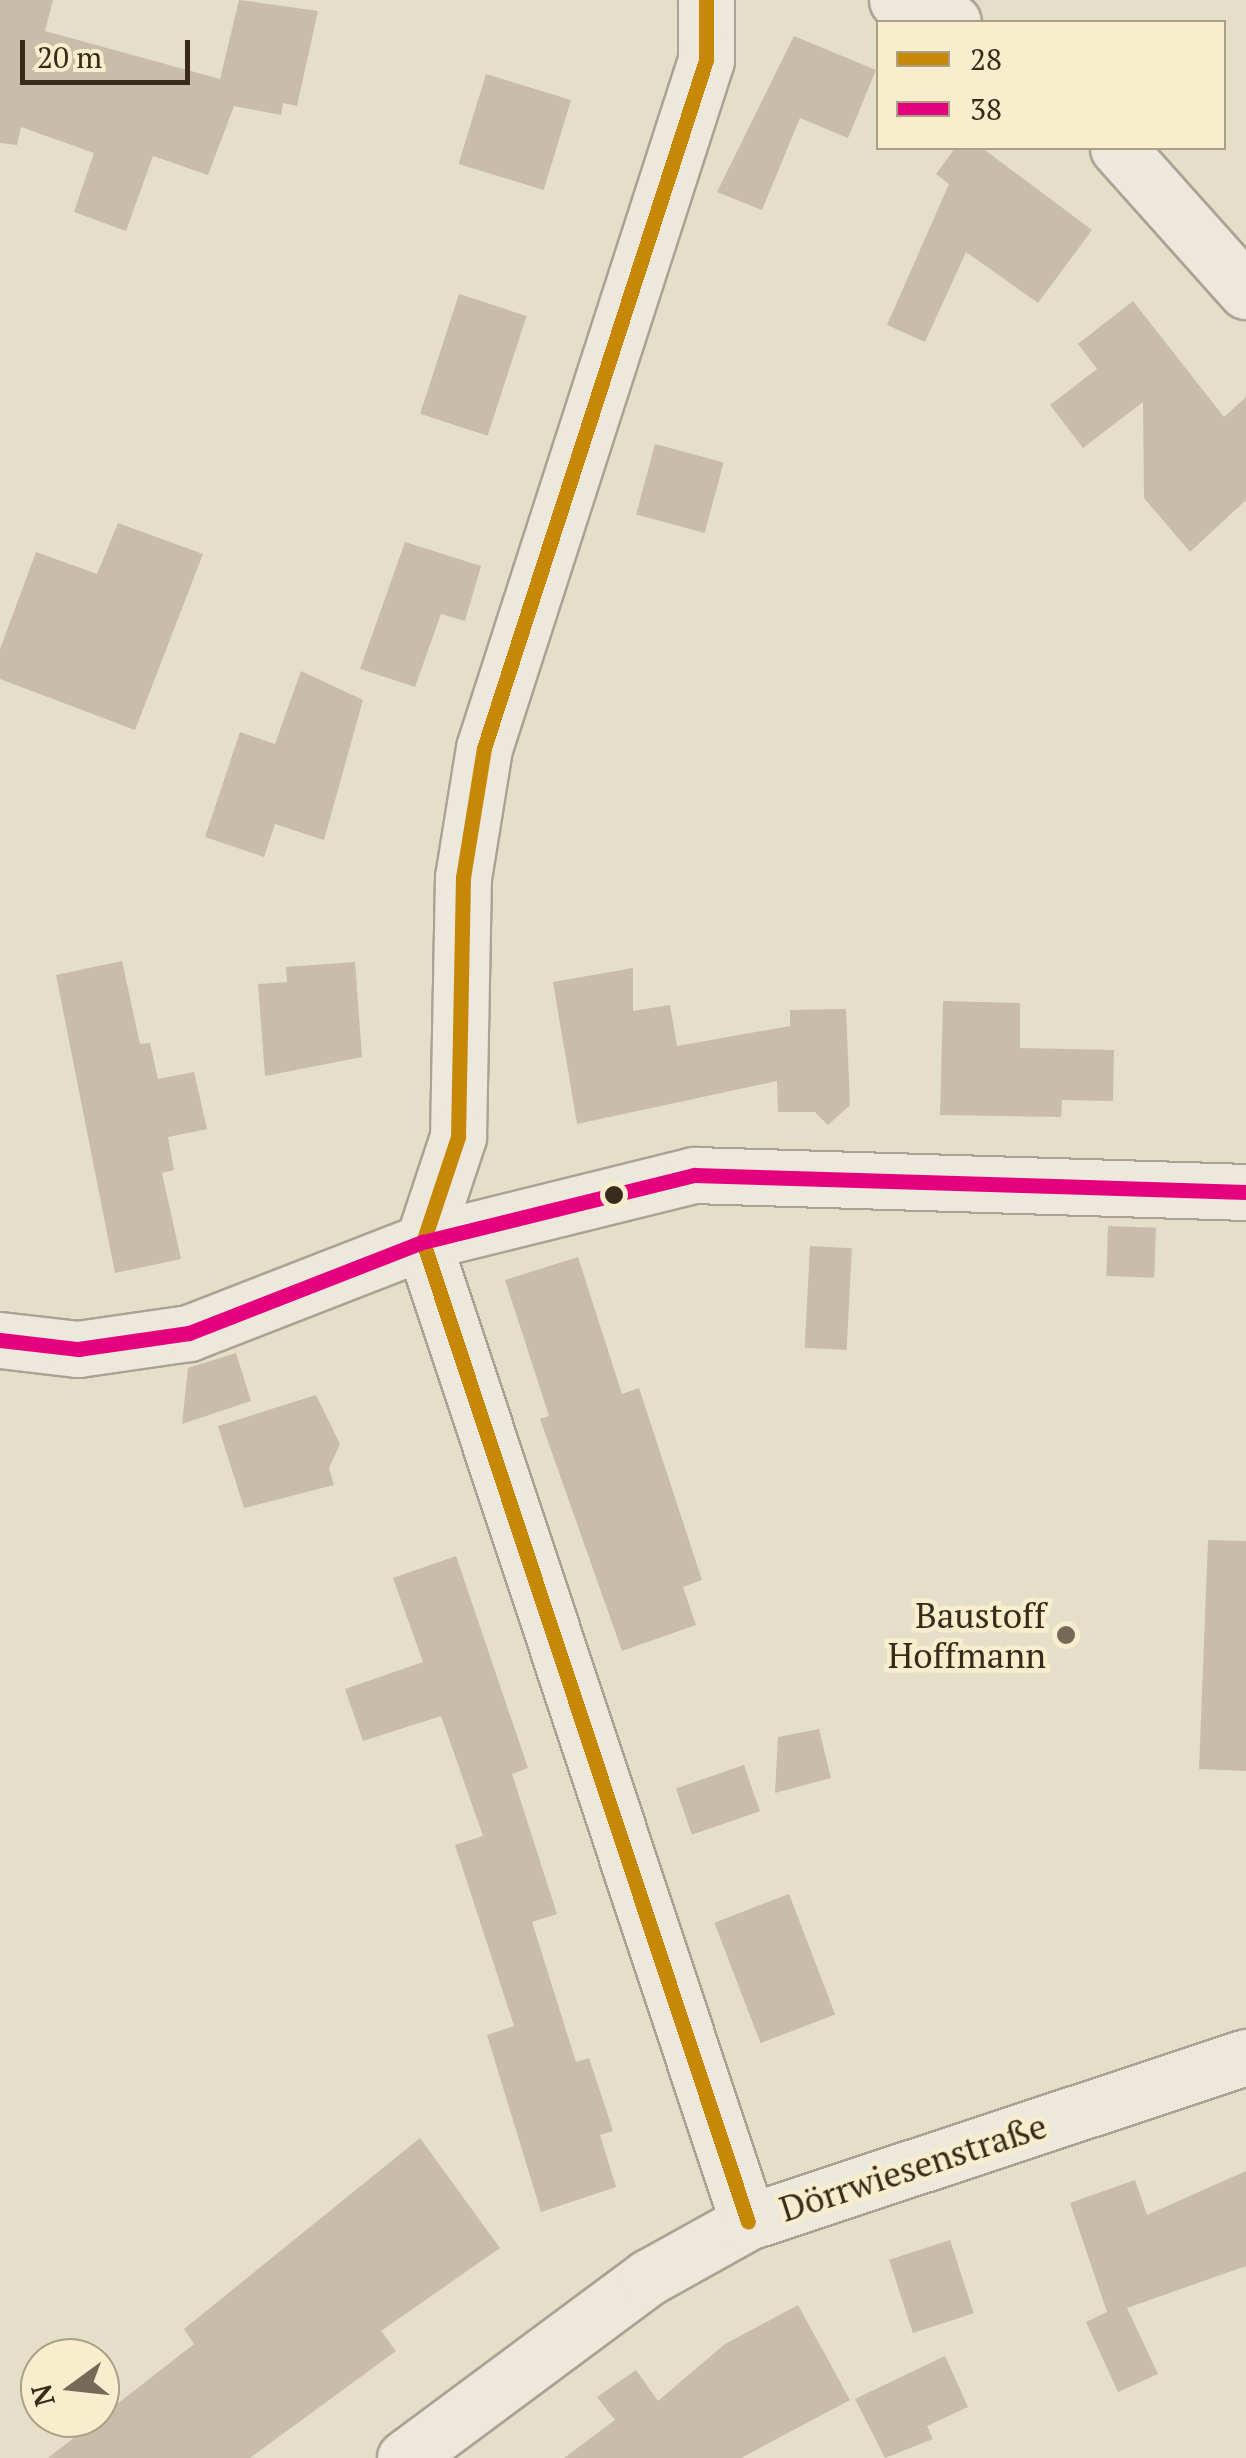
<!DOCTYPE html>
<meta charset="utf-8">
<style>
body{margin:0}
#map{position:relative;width:1246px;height:2458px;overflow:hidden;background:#e5dfc9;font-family:"PT Serif",serif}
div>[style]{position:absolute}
.building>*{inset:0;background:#c9bca9;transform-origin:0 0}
.roads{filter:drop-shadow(2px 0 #aaa293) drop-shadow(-2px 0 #aaa293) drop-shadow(0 2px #aaa293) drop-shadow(0 -2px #aaa293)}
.street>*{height:55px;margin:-27.5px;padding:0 27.5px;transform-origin:27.5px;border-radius:27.5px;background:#ece8db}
.bus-1>*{height:15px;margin:-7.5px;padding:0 7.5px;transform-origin:7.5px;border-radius:7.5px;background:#c78707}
.bus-2>*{height:15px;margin:-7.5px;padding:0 7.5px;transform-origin:7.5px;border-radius:7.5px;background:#e5007d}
.dots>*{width:28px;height:28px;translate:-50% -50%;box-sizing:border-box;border:5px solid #f8eecd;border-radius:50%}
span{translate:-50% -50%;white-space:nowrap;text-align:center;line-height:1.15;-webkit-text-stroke:9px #f8eecd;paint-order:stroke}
.poi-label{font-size:35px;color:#382b1b}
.right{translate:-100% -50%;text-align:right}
.street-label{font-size:35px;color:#382b1b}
.legend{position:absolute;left:876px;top:20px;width:350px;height:130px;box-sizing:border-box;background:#f8eecd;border:2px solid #aba086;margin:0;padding:12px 18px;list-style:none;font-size:30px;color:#382b1b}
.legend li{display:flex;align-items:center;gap:20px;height:50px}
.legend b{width:50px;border:2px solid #aba086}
.north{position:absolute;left:20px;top:2338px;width:100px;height:100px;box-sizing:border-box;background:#f8eecd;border:2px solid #aba086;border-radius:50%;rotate:255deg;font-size:28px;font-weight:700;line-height:40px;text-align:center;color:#382b1b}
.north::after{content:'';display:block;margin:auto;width:35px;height:45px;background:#756a58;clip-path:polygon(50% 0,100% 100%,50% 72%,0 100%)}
.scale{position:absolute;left:20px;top:40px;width:170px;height:45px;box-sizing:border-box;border:5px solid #382b1b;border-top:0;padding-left:12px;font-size:30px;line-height:35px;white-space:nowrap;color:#382b1b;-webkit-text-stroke:8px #f8eecd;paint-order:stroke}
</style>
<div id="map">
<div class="building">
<i style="clip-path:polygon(0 0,53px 0,45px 31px,220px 79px,239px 0,318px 11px,297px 106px,283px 103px,281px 115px,234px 106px,208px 175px,153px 156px,126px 231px,74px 212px,94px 153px,21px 127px,17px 145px,0 143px)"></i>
<i style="clip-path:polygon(794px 36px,876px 70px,848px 138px,800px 118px,762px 210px,717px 192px)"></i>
<i style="left:486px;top:74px;width:89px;height:94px;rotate:17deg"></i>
<i style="clip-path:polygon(955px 148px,982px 148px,1092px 230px,1038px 303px,966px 252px,925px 342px,887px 325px,949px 184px,936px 174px)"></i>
<i style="left:459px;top:294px;width:71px;height:126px;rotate:18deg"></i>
<i style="clip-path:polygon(1133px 301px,1224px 417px,1246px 397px,1246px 500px,1190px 552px,1144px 498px,1143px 402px,1083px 448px,1050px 405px,1097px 369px,1078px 344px)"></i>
<i style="left:655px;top:444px;width:71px;height:73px;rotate:15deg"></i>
<i style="clip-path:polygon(118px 523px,203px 554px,135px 730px,0 679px,0 649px,36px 552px,97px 574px)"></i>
<i style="clip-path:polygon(405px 542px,481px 566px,465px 621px,441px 614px,415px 687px,360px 669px)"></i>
<i style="clip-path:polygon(301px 671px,363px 700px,324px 840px,275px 824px,264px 857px,205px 837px,240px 732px,275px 744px)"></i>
<i style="clip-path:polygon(122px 961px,140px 1044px,150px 1043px,158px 1079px,194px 1072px,207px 1129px,168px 1137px,174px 1170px,162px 1173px,181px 1259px,115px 1273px,56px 975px)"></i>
<i style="clip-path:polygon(355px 962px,362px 1057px,265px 1076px,258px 984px,287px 982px,286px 967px)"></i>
<i style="clip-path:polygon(633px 968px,633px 1011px,670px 1005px,677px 1046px,790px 1026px,790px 1010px,846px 1009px,850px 1105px,828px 1125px,815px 1112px,778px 1112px,777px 1081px,577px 1124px,553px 982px)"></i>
<i style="clip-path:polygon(943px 1001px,1020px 1003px,1020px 1048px,1114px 1050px,1113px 1101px,1062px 1100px,1061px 1117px,940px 1115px)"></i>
<i style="left:1108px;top:1226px;width:48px;height:50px;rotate:2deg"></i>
<i style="left:810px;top:1246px;width:42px;height:102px;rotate:3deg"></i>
<i style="clip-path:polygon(578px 1257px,622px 1394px,639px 1388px,702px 1580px,683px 1587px,696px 1625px,622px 1651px,540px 1419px,549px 1416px,505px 1280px)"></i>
<i style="clip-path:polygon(236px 1353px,251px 1401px,182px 1424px,188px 1368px)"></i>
<i style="clip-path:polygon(316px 1395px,340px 1444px,329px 1468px,334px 1485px,244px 1508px,218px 1426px)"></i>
<i style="clip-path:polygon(1208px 1540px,1246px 1541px,1246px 1771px,1199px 1769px)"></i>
<i style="clip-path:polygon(456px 1556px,528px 1768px,512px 1774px,557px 1914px,532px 1922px,576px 2062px,589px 2058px,613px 2131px,600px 2135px,616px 2187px,541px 2212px,487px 2035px,514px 2026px,455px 1845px,483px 1836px,441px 1716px,363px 1741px,345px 1689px,423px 1662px,393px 1578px)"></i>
<i style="clip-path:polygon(819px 1729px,831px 1778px,775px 1793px,778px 1737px)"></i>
<i style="left:744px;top:1765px;width:49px;height:72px;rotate:71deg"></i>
<i style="left:789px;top:1894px;width:129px;height:80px;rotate:69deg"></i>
<i style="clip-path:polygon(420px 2138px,500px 2248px,381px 2331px,396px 2351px,250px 2458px,48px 2458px,194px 2344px,184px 2329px)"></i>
<i style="clip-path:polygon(1246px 2171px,1246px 2266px,1127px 2308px,1158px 2374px,1118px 2392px,1086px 2322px,1107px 2312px,1070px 2203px,1135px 2180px,1147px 2215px)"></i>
<i style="left:950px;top:2240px;width:77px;height:64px;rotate:72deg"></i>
<i style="clip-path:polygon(798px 2305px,850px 2400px,741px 2458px,564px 2458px,615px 2420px,597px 2397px,636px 2370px,658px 2401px,725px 2344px)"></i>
<i style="clip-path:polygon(945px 2356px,968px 2407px,927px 2426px,933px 2439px,885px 2458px,855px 2399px)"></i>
</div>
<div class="roads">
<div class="street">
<i style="left:706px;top:0;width:60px;rotate:90deg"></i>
<i style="left:706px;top:60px;width:723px;rotate:107.88deg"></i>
<i style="left:484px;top:748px;width:131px;rotate:99.2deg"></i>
<i style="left:463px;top:877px;width:260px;rotate:91.1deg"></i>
<i style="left:458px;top:1137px;width:111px;rotate:108.4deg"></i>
<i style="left:423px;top:1242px;width:1032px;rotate:71.65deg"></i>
<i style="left:897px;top:0;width:60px;rotate:21.4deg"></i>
<i style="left:1118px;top:148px;width:192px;rotate:48.2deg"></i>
<i style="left:0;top:1340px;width:79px;rotate:6.6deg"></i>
<i style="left:78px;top:1349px;width:112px;rotate:-8.2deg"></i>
<i style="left:189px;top:1333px;width:251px;rotate:-21.3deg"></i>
<i style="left:423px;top:1242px;width:279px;rotate:-13.9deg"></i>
<i style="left:694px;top:1175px;width:552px;rotate:1.76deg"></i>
<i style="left:405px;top:2458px;width:304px;rotate:-36.6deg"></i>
<i style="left:649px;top:2277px;width:113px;rotate:-29.1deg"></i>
<i style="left:748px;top:2222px;width:525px;rotate:-18.33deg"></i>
</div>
</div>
<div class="bus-1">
<i style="left:706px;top:0;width:60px;rotate:90deg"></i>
<i style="left:706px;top:60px;width:723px;rotate:107.88deg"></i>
<i style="left:484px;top:748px;width:131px;rotate:99.2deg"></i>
<i style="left:463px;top:877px;width:260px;rotate:91.1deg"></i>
<i style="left:458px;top:1137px;width:111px;rotate:108.4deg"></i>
<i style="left:423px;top:1242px;width:1032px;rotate:71.65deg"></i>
</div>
<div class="bus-2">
<i style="left:0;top:1340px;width:79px;rotate:6.6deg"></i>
<i style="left:78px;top:1349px;width:112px;rotate:-8.2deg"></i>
<i style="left:189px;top:1333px;width:251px;rotate:-21.3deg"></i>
<i style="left:423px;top:1242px;width:279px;rotate:-13.9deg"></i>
<i style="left:694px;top:1175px;width:552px;rotate:1.76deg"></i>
</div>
<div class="dots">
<i style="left:614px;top:1195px;background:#382b1b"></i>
<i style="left:1066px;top:1635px;background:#756a58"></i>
</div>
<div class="poi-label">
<span class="right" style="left:1046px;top:1635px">Baustoff<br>Hoffmann</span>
</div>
<div class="street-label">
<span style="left:913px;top:2167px;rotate:-18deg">Dörrwiesenstraße</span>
</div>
<ul class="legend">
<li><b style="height:12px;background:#c78707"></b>28</li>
<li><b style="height:12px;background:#e5007d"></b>38</li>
</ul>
<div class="north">N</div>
<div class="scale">20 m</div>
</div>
